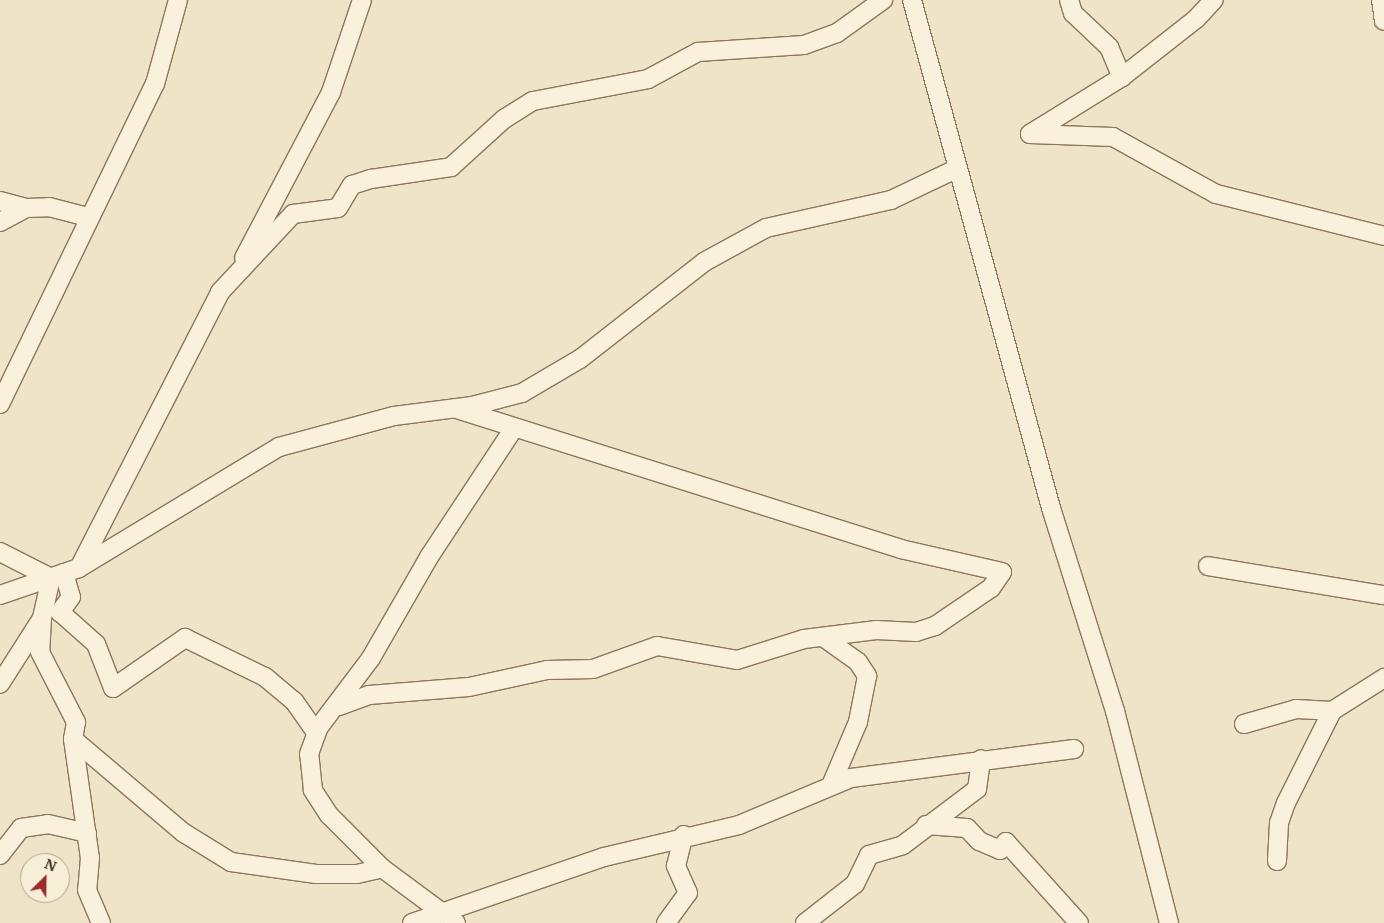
<!DOCTYPE html>
<style>
body{margin:0}
#map{position:relative;width:1384px;height:923px;overflow:hidden;background:#f0e4c8;font-family:Merriweather,serif}
div>[style]{position:absolute}
.roads{filter:drop-shadow(1px 0 #8d765c) drop-shadow(-1px 0 #8d765c) drop-shadow(0 1px #8d765c) drop-shadow(0 -1px #8d765c)}
.minor>*{height:18px;margin:-9px;padding:0 9px;transform-origin:9px;border-radius:9px;background:#faf1dc}
span{translate:-50% -50%;white-space:nowrap;text-align:center;line-height:1.15;-webkit-text-stroke:4px #f7eed8;paint-order:stroke}
.north{position:absolute;left:20px;top:853px;width:50px;height:50px;box-sizing:border-box;background:#f7eed8;border:1px solid #ada18e;border-radius:50%;rotate:23deg;font-size:14px;font-weight:700;line-height:20px;text-align:center;color:#3d2e20}
.north::after{content:'';display:block;margin:auto;width:18px;height:22px;background:#9e2a2b;clip-path:polygon(50% 0,100% 100%,50% 72%,0 100%)}
</style>
<div id="map">
<div class="roads">
<div class="minor">
<i style="left:912px;top:0;width:527px;rotate:74.7deg"></i>
<i style="left:1051px;top:508px;width:213px;rotate:72.5deg"></i>
<i style="left:1115px;top:711px;width:219px;rotate:75.7deg"></i>
<i style="left:1069px;top:0;width:14px;rotate:73deg"></i>
<i style="left:1073px;top:13px;width:50px;rotate:43.4deg"></i>
<i style="left:1109px;top:47px;width:33px;rotate:67deg"></i>
<i style="left:1381px;top:0;width:21px;rotate:82deg"></i>
<i style="left:1030px;top:134px;width:83px;rotate:2.1deg"></i>
<i style="left:1113px;top:137px;width:118px;rotate:29deg"></i>
<i style="left:1216px;top:194px;width:173px;rotate:14deg"></i>
<i style="left:1030px;top:134px;width:108px;rotate:-31.8deg"></i>
<i style="left:1122px;top:77px;width:94px;rotate:-38.1deg"></i>
<i style="left:1196px;top:19px;width:26px;rotate:-47deg"></i>
<i style="left:0;top:201px;width:27px;rotate:15deg"></i>
<i style="left:0;top:222px;width:30px;rotate:-28deg"></i>
<i style="left:26px;top:208px;width:23px;rotate:-2deg"></i>
<i style="left:49px;top:207px;width:40px;rotate:14.4deg"></i>
<i style="left:244px;top:258px;width:187px;rotate:-62.3deg"></i>
<i style="left:331px;top:92px;width:97px;rotate:-71.4deg"></i>
<i style="left:0;top:404px;width:356px;rotate:-64.2deg"></i>
<i style="left:155px;top:84px;width:87px;rotate:-74.7deg"></i>
<i style="left:0;top:552px;width:57px;rotate:27deg"></i>
<i style="left:51px;top:578px;width:41px;rotate:102.7deg"></i>
<i style="left:42px;top:618px;width:78px;rotate:122.5deg"></i>
<i style="left:1208px;top:566px;width:178px;rotate:9.4deg"></i>
<i style="left:79px;top:568px;width:310px;rotate:-62.9deg"></i>
<i style="left:220px;top:292px;width:107px;rotate:-46.9deg"></i>
<i style="left:293px;top:214px;width:45px;rotate:-7.6deg"></i>
<i style="left:338px;top:208px;width:27px;rotate:-59deg"></i>
<i style="left:352px;top:185px;width:20px;rotate:-18deg"></i>
<i style="left:371px;top:179px;width:81px;rotate:-8.5deg"></i>
<i style="left:451px;top:167px;width:72px;rotate:-42.2deg"></i>
<i style="left:504px;top:119px;width:34px;rotate:-32deg"></i>
<i style="left:533px;top:101px;width:117px;rotate:-10.8deg"></i>
<i style="left:648px;top:79px;width:57px;rotate:-28.4deg"></i>
<i style="left:698px;top:52px;width:106px;rotate:-3.8deg"></i>
<i style="left:804px;top:45px;width:35px;rotate:-20deg"></i>
<i style="left:837px;top:33px;width:57px;rotate:-35.7deg"></i>
<i style="left:64px;top:573px;width:25px;rotate:74deg"></i>
<i style="left:71px;top:597px;width:19px;rotate:126deg"></i>
<i style="left:60px;top:612px;width:48px;rotate:41.6deg"></i>
<i style="left:96px;top:644px;width:47px;rotate:68.9deg"></i>
<i style="left:113px;top:688px;width:88px;rotate:-34.8deg"></i>
<i style="left:185px;top:638px;width:89px;rotate:26deg"></i>
<i style="left:265px;top:677px;width:38px;rotate:40deg"></i>
<i style="left:294px;top:701px;width:35px;rotate:55deg"></i>
<i style="left:0;top:595px;width:83px;rotate:-18.9deg"></i>
<i style="left:79px;top:568px;width:234px;rotate:-31.2deg"></i>
<i style="left:279px;top:447px;width:119px;rotate:-15.1deg"></i>
<i style="left:394px;top:416px;width:79px;rotate:-7.3deg"></i>
<i style="left:472px;top:406px;width:52px;rotate:-14.6deg"></i>
<i style="left:522px;top:393px;width:67px;rotate:-30.4deg"></i>
<i style="left:580px;top:359px;width:157px;rotate:-38deg"></i>
<i style="left:704px;top:262px;width:71px;rotate:-28.7deg"></i>
<i style="left:766px;top:228px;width:128px;rotate:-12.6deg"></i>
<i style="left:891px;top:200px;width:74px;rotate:-25.5deg"></i>
<i style="left:42px;top:618px;width:34px;rotate:93deg"></i>
<i style="left:40px;top:652px;width:79px;rotate:62.8deg"></i>
<i style="left:76px;top:722px;width:17px;rotate:100deg"></i>
<i style="left:73px;top:739px;width:120px;rotate:81.9deg"></i>
<i style="left:90px;top:858px;width:32px;rotate:95deg"></i>
<i style="left:87px;top:890px;width:36px;rotate:67deg"></i>
<i style="left:823px;top:637px;width:43px;rotate:35.5deg"></i>
<i style="left:858px;top:662px;width:17px;rotate:57deg"></i>
<i style="left:867px;top:676px;width:47px;rotate:101.1deg"></i>
<i style="left:858px;top:722px;width:66px;rotate:113.1deg"></i>
<i style="left:339px;top:706px;width:32px;rotate:-20deg"></i>
<i style="left:369px;top:695px;width:100px;rotate:-4.6deg"></i>
<i style="left:469px;top:687px;width:80px;rotate:-12.3deg"></i>
<i style="left:547px;top:670px;width:46px;rotate:-1.2deg"></i>
<i style="left:593px;top:669px;width:68px;rotate:-19.8deg"></i>
<i style="left:657px;top:646px;width:81px;rotate:9.9deg"></i>
<i style="left:737px;top:660px;width:70px;rotate:-17.4deg"></i>
<i style="left:804px;top:639px;width:73px;rotate:-7.1deg"></i>
<i style="left:876px;top:630px;width:40px;rotate:2.9deg"></i>
<i style="left:916px;top:632px;width:20px;rotate:-18deg"></i>
<i style="left:935px;top:626px;width:68px;rotate:-34.2deg"></i>
<i style="left:991px;top:588px;width:19px;rotate:-55deg"></i>
<i style="left:1002px;top:572px;width:104px;rotate:-167.2deg"></i>
<i style="left:901px;top:549px;width:468px;rotate:-162.5deg"></i>
<i style="left:1244px;top:724px;width:54px;rotate:-16.1deg"></i>
<i style="left:1296px;top:709px;width:36px;rotate:3deg"></i>
<i style="left:1332px;top:711px;width:62px;rotate:-32.4deg"></i>
<i style="left:73px;top:739px;width:145px;rotate:40.3deg"></i>
<i style="left:184px;top:833px;width:55px;rotate:31.7deg"></i>
<i style="left:231px;top:862px;width:86px;rotate:8deg"></i>
<i style="left:316px;top:874px;width:41px"></i>
<i style="left:357px;top:874px;width:26px;rotate:-13deg"></i>
<i style="left:926px;top:825px;width:41px;rotate:4.2deg"></i>
<i style="left:967px;top:828px;width:18px;rotate:47deg"></i>
<i style="left:979px;top:841px;width:23px;rotate:23deg"></i>
<i style="left:1000px;top:850px;width:10px;rotate:-53deg"></i>
<i style="left:1006px;top:842px;width:109px;rotate:48deg"></i>
<i style="left:0;top:855px;width:34px;rotate:-52deg"></i>
<i style="left:21px;top:828px;width:27px;rotate:-8deg"></i>
<i style="left:48px;top:824px;width:40px;rotate:13deg"></i>
<i style="left:1277px;top:861px;width:38px;rotate:-87deg"></i>
<i style="left:1279px;top:823px;width:21px;rotate:-71deg"></i>
<i style="left:1286px;top:803px;width:103px;rotate:-63.4deg"></i>
<i style="left:412px;top:923px;width:203px;rotate:-19deg"></i>
<i style="left:604px;top:857px;width:139px;rotate:-13.3deg"></i>
<i style="left:739px;top:825px;width:121px;rotate:-22.8deg"></i>
<i style="left:851px;top:778px;width:225px;rotate:-7.4deg"></i>
<i style="left:456px;top:923px;width:92px;rotate:-143.4deg"></i>
<i style="left:382px;top:868px;width:75px;rotate:-135deg"></i>
<i style="left:329px;top:815px;width:30px;rotate:-123deg"></i>
<i style="left:313px;top:790px;width:36px;rotate:-96deg"></i>
<i style="left:309px;top:754px;width:29px;rotate:-70deg"></i>
<i style="left:319px;top:727px;width:86px;rotate:-53deg"></i>
<i style="left:371px;top:658px;width:116px;rotate:-60.1deg"></i>
<i style="left:429px;top:557px;width:154px;rotate:-56.6deg"></i>
<i style="left:666px;top:923px;width:37px;rotate:-54deg"></i>
<i style="left:688px;top:893px;width:30px;rotate:-114deg"></i>
<i style="left:676px;top:866px;width:32px;rotate:-76deg"></i>
<i style="left:805px;top:923px;width:63px;rotate:-38deg"></i>
<i style="left:855px;top:884px;width:32px;rotate:-64deg"></i>
<i style="left:869px;top:855px;width:35px;rotate:-16deg"></i>
<i style="left:903px;top:845px;width:93px;rotate:-37.1deg"></i>
<i style="left:977px;top:789px;width:30px;rotate:-82deg"></i>
</div>
</div>
<div class="north">N</div>
</div>
